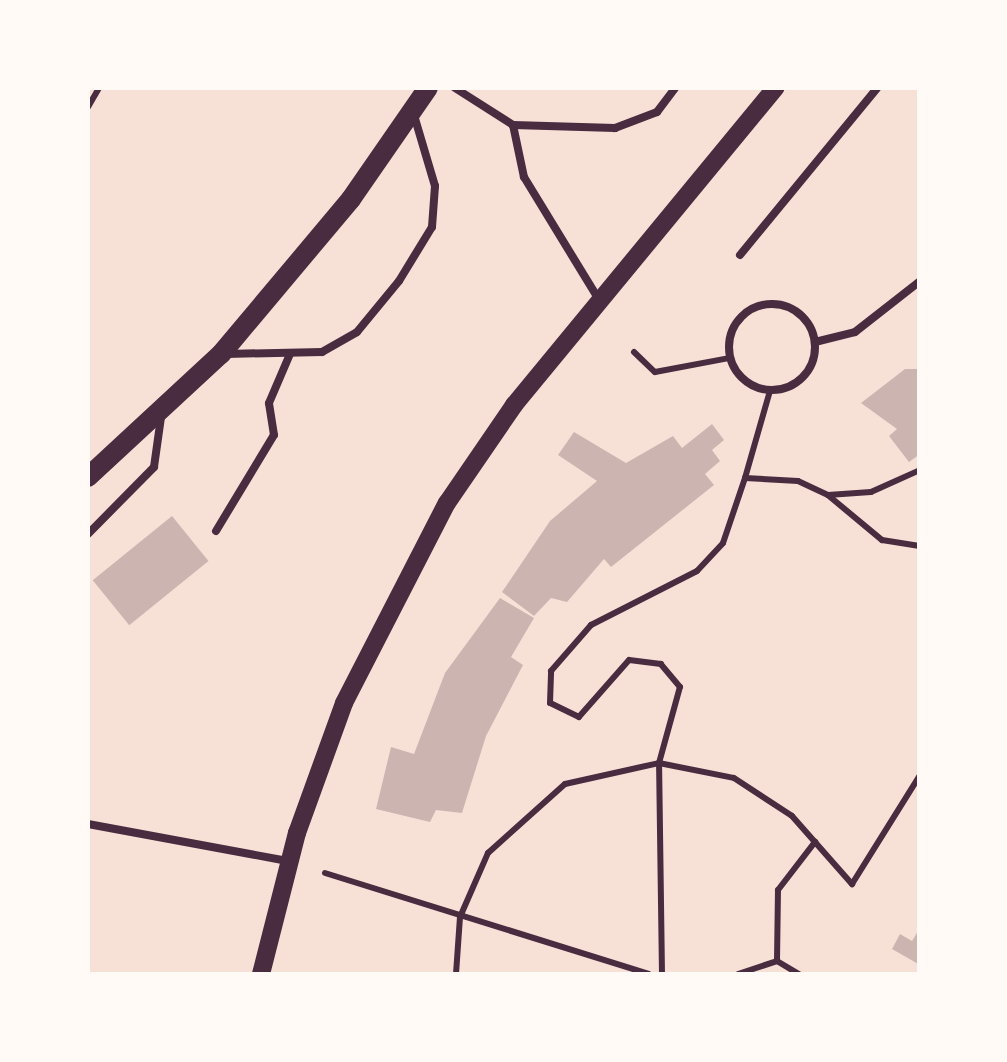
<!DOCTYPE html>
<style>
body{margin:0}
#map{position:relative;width:1007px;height:1062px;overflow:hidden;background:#f7e1d7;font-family:Lato,sans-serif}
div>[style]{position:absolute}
.building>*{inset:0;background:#ccb4b1;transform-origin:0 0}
.path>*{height:6px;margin:-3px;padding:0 3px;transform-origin:3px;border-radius:3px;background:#4a2c40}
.service>*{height:8px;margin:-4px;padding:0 4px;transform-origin:4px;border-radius:4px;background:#4a2c40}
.service>.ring{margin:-4px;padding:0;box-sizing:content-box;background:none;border:8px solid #4a2c40;border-radius:50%}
.tertiary>*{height:18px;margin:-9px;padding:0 9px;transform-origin:9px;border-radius:9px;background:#4a2c40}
.secondary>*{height:20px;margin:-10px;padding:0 10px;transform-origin:10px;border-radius:10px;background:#4a2c40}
span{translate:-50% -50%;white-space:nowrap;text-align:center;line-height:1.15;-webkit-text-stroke:8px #fffaf5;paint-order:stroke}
.frame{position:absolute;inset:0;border:90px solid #fffaf5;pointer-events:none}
</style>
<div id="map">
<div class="building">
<i style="clip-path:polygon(905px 369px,920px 369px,920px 454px,909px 462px,889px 436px,897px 429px,861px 403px)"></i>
<i style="clip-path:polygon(712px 424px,724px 440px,712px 450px,720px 461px,705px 474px,714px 485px,611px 567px,604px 559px,567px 602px,551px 598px,534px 616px,502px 592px,550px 521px,597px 481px,558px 455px,574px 432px,626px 463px,673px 436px,682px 448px)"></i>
<i style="left:172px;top:516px;width:58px;height:102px;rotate:51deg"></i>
<i style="clip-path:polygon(500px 598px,534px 618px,511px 657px,523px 665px,486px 736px,462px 813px,436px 810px,430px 822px,376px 809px,391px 747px,414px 754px,445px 673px)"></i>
<i style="clip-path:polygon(920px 928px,920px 965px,892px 949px,900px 934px,912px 941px)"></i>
</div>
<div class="path">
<i style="left:88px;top:107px;width:22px;rotate:-60deg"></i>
<i style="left:634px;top:352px;width:29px;rotate:44deg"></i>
<i style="left:655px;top:372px;width:75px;rotate:-10.7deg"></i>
<i style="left:745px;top:478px;width:91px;rotate:-74deg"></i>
<i style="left:829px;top:496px;width:69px;rotate:39.7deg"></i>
<i style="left:882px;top:540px;width:38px;rotate:9deg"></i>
<i style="left:325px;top:873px;width:339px;rotate:17.3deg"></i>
<i style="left:777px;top:961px;width:71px;rotate:-89.2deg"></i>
<i style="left:778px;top:890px;width:61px;rotate:-52.4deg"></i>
<i style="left:456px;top:974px;width:57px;rotate:-86deg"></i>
<i style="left:460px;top:917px;width:70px;rotate:-66.4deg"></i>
<i style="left:488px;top:853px;width:103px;rotate:-41.9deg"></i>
<i style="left:565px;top:784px;width:96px;rotate:-12.6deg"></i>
<i style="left:659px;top:763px;width:76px;rotate:11.3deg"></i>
<i style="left:734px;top:778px;width:69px;rotate:33.2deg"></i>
<i style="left:792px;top:816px;width:91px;rotate:48.6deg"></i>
<i style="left:852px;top:884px;width:128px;rotate:-58deg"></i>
<i style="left:662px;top:974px;width:211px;rotate:-90.8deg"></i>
<i style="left:659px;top:763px;width:79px;rotate:-74.6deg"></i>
<i style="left:680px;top:687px;width:30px;rotate:-130deg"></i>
<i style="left:661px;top:664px;width:32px;rotate:-173deg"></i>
<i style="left:629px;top:660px;width:76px;rotate:131.3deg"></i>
<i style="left:579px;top:717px;width:32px;rotate:-154deg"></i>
<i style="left:550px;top:703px;width:32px;rotate:-88deg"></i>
<i style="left:551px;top:671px;width:61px;rotate:-49deg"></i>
<i style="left:591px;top:625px;width:119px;rotate:-27deg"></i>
<i style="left:697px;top:571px;width:38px;rotate:-47deg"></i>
<i style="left:723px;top:543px;width:69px;rotate:-71.3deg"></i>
<i style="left:745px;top:478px;width:53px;rotate:3.2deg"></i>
<i style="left:798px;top:481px;width:33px;rotate:25deg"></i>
<i style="left:828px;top:495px;width:43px;rotate:-4deg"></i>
<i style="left:871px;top:492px;width:54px;rotate:-24.2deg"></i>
<i style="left:738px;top:974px;width:41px;rotate:-18.4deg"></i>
<i style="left:777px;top:961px;width:26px;rotate:31deg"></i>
</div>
<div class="service">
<i style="left:455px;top:88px;width:69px;rotate:32.5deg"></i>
<i style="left:513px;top:125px;width:53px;rotate:78.1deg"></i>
<i style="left:524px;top:177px;width:142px;rotate:58.6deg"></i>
<i style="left:513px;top:125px;width:102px;rotate:1.7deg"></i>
<i style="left:615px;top:128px;width:45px;rotate:-20.9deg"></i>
<i style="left:657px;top:112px;width:30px;rotate:-53deg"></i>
<i style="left:740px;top:255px;width:216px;rotate:-50.6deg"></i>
<i class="ring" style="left:729px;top:304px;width:78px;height:78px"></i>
<i style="left:815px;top:342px;width:41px;rotate:-14deg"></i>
<i style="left:855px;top:332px;width:83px;rotate:-38.1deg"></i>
<i style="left:226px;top:354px;width:96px;rotate:-1.2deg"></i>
<i style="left:322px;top:352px;width:40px;rotate:-29.7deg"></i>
<i style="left:357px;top:332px;width:66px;rotate:-50.5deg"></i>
<i style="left:399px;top:281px;width:63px;rotate:-58.6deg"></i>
<i style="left:432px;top:227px;width:41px;rotate:-85.8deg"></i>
<i style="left:435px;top:186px;width:74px;rotate:-106.5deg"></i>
<i style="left:216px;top:531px;width:112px;rotate:-58.9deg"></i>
<i style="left:274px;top:435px;width:32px;rotate:-99deg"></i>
<i style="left:269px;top:403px;width:53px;rotate:-66.8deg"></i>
<i style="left:88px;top:534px;width:94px;rotate:-45.4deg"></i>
<i style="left:154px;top:467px;width:50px;rotate:-82deg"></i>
<i style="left:88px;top:824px;width:203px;rotate:10.5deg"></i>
</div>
<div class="tertiary">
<i style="left:261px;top:974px;width:146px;rotate:-75.7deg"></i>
<i style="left:297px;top:833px;width:138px;rotate:-70.1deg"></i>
<i style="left:344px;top:703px;width:225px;rotate:-62.8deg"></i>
<i style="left:447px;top:503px;width:119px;rotate:-55.6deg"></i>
<i style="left:514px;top:405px;width:411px;rotate:-50.5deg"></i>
</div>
<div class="secondary">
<i style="left:88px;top:477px;width:181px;rotate:-42.8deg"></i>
<i style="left:221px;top:354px;width:202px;rotate:-50deg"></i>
<i style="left:351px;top:199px;width:135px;rotate:-55.3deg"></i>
</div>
<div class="frame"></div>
</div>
